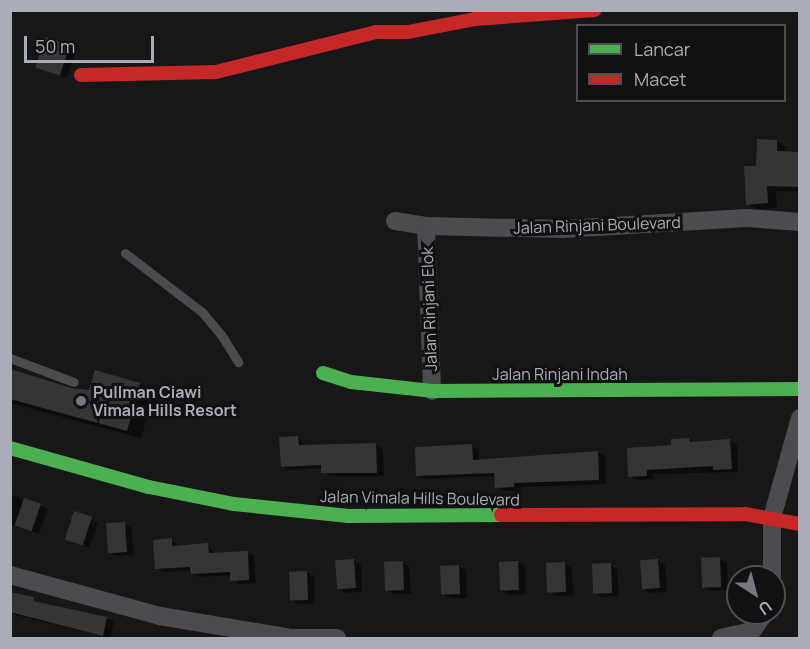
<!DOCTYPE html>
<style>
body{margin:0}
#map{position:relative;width:810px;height:649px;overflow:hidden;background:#171717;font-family:Manrope,sans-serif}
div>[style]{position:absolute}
.shadow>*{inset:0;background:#0007}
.building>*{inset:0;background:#353536;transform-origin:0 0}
.lane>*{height:9px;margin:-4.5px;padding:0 4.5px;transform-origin:4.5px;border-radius:4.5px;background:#4b4c50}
.street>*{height:18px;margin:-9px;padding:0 9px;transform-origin:9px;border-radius:9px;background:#4b4c50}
.fast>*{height:14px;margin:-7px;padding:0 7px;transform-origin:7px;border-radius:7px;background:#4caf50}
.jam>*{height:14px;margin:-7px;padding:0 7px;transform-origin:7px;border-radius:7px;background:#c62828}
.dots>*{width:16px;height:16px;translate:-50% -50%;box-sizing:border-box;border:3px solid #111113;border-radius:50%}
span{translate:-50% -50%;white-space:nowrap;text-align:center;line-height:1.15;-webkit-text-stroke:6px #111113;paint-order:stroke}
.street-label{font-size:16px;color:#a8adb8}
.poi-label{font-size:16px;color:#a8adb8;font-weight:700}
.left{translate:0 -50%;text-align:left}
.frame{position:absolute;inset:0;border:12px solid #a8adb8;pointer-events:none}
.legend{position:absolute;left:576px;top:24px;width:210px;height:78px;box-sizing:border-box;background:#111113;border:2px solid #4d4f55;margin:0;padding:8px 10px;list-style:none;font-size:18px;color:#a8adb8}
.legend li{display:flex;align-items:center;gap:12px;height:30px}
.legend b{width:30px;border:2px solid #4d4f55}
.north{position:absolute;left:726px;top:565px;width:60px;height:60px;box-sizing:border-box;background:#111113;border:2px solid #4d4f55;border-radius:50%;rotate:144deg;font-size:16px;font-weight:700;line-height:24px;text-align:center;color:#a8adb8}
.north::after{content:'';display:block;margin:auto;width:21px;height:27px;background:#757880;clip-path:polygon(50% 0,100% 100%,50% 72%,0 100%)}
.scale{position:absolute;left:24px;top:36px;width:130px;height:27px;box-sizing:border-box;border:3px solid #a8adb8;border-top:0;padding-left:8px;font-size:18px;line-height:21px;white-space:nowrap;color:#a8adb8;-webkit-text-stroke:4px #111113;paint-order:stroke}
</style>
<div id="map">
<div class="shadow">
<i style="clip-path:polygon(424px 10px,449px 10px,436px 13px)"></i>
<i style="clip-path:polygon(69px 47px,76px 51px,67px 78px,37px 66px)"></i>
<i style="clip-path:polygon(777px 141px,786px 147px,786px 153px,800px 153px,800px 192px,776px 191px,777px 208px,757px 209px,748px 204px,757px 167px)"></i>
<i style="clip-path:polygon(10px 372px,91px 392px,96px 372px,140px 384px,154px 392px,141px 438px,10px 403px)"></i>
<i style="clip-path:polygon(298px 438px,305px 446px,376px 445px,383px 449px,384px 476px,330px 476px,322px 468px,289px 470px,282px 466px)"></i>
<i style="clip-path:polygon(689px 440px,695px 443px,730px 441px,737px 445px,738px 472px,653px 474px,654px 479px,637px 480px,630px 476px)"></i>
<i style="clip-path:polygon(472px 446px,479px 450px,479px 461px,598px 452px,605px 456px,606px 484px,521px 487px,521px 491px,504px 491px,497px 487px,496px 476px,425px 479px,418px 475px)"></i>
<i style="clip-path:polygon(10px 494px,48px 509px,39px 534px,10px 524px)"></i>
<i style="clip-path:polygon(91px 519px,98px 523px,89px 548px,66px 538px)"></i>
<i style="clip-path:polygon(125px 524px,132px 528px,133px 555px,116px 556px,109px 552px)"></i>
<i style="clip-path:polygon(172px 540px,179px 547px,208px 545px,215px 554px,247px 552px,254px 556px,256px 583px,239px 584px,232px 575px,199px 577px,192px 570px,163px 572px,156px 568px)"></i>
<i style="clip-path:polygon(719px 559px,727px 563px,728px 590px,711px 591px,704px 587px)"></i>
<i style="clip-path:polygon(354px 560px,361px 565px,362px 592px,345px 593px,338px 588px)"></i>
<i style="clip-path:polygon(658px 560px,665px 565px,667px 592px,650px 593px,643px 588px)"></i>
<i style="clip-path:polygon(518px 562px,525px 566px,526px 594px,509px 595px,502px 590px)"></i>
<i style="clip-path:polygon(402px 563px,409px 567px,411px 594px,394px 594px,387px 590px)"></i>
<i style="clip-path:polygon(565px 564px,572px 568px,573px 595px,556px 596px,549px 591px)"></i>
<i style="clip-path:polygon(610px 565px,617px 569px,619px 596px,602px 597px,594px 593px)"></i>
<i style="clip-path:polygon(459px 566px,466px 570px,467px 598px,450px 598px,443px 594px)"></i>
<i style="clip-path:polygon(307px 572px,314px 576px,315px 603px,298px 604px,291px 600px)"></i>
<i style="clip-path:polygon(10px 592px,40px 604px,107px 618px,114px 622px,110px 638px,10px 614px)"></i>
</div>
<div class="building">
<i style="left:45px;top:37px;width:26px;height:32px;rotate:18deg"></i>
<i style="clip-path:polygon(757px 139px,777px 140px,777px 151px,800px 152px,800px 187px,767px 186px,768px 203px,746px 205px,744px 166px,756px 166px)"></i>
<i style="clip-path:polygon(10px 369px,72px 388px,89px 390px,95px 370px,140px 383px,127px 431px,10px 399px)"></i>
<i style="clip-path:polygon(298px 436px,299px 445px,376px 443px,377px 473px,321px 473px,321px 465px,281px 467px,279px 437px)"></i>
<i style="clip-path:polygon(689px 438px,690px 442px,730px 439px,732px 469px,713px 470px,713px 466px,647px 470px,647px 476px,628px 477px,627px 448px,671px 445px,671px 439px)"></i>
<i style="clip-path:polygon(472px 444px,473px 460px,598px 451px,599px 480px,514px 483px,514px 487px,495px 488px,494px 473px,416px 476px,415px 447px)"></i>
<i style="left:24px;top:498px;width:18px;height:29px;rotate:19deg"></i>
<i style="left:74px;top:511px;width:19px;height:30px;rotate:18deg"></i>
<i style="left:125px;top:522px;width:30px;height:19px;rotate:86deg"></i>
<i style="clip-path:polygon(172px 538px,172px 546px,208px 543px,209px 553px,248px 551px,249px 580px,230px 581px,230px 572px,191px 574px,190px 567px,155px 569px,153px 540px)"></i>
<i style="left:720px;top:557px;width:30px;height:19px;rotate:88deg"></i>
<i style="left:354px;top:559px;width:29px;height:19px;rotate:86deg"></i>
<i style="left:658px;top:559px;width:29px;height:18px;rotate:86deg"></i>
<i style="left:403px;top:561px;width:29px;height:19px;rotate:88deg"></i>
<i style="left:518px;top:561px;width:29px;height:19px;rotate:88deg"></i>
<i style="left:565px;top:562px;width:30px;height:19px;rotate:88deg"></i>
<i style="left:611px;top:563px;width:30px;height:19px;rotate:88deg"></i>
<i style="left:459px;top:565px;width:29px;height:19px;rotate:88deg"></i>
<i style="left:307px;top:571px;width:29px;height:18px;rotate:88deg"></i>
<i style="clip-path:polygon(10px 592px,34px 597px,33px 601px,107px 617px,103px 636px,10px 612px)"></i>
</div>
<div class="lane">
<i style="left:125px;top:253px;width:97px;rotate:37.5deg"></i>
<i style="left:202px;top:312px;width:31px;rotate:50deg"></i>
<i style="left:222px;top:336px;width:31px;rotate:58deg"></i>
<i style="left:10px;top:358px;width:68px;rotate:20.6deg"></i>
</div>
<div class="street">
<i style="left:395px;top:221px;width:31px;rotate:9deg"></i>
<i style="left:426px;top:226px;width:137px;rotate:1.3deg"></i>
<i style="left:563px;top:229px;width:184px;rotate:-3.4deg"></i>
<i style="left:747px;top:218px;width:53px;rotate:4.3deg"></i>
<i style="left:426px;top:226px;width:165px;rotate:87.9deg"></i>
<i style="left:10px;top:575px;width:156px;rotate:15.3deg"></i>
<i style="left:160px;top:616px;width:134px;rotate:9.5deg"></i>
<i style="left:292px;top:638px;width:45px"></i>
<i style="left:772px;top:577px;width:59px;rotate:-90deg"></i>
<i style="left:772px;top:518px;width:104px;rotate:-74.4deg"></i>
<i style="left:721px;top:638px;width:32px;rotate:-13deg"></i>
<i style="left:752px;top:631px;width:22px;rotate:-54deg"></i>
</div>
<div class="fast">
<i style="left:323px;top:373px;width:29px;rotate:18deg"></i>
<i style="left:351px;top:382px;width:81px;rotate:6.3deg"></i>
<i style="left:432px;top:391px;width:368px;rotate:-0.3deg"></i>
<i style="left:10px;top:448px;width:144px;rotate:15.7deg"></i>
<i style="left:149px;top:487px;width:87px;rotate:11.3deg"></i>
<i style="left:234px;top:504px;width:115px;rotate:6deg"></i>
<i style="left:348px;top:516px;width:153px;rotate:-0.4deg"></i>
</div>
<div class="jam">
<i style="left:81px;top:75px;width:135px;rotate:-1.3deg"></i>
<i style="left:216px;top:72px;width:165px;rotate:-14deg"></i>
<i style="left:376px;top:32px;width:32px"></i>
<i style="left:408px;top:32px;width:68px;rotate:-11deg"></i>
<i style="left:475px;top:19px;width:120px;rotate:-4.3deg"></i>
<i style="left:501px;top:515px;width:244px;rotate:-0.2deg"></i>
<i style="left:745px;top:514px;width:56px;rotate:10.3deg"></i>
</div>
<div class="dots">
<i style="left:81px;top:401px;background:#757880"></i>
</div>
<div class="street-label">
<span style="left:597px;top:225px;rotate:-2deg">Jalan Rinjani Boulevard</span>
<span style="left:429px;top:309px;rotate:-92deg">Jalan Rinjani Elok</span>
<span style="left:560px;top:374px">Jalan Rinjani Indah</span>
<span style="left:420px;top:498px;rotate:1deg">Jalan Vimala Hills Boulevard</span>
</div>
<div class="poi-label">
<span class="left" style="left:93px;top:401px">Pullman Ciawi<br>Vimala Hills Resort</span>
</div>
<div class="frame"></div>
<ul class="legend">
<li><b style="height:8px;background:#4caf50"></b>Lancar</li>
<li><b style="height:8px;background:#c62828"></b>Macet</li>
</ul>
<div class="north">U</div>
<div class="scale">50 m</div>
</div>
